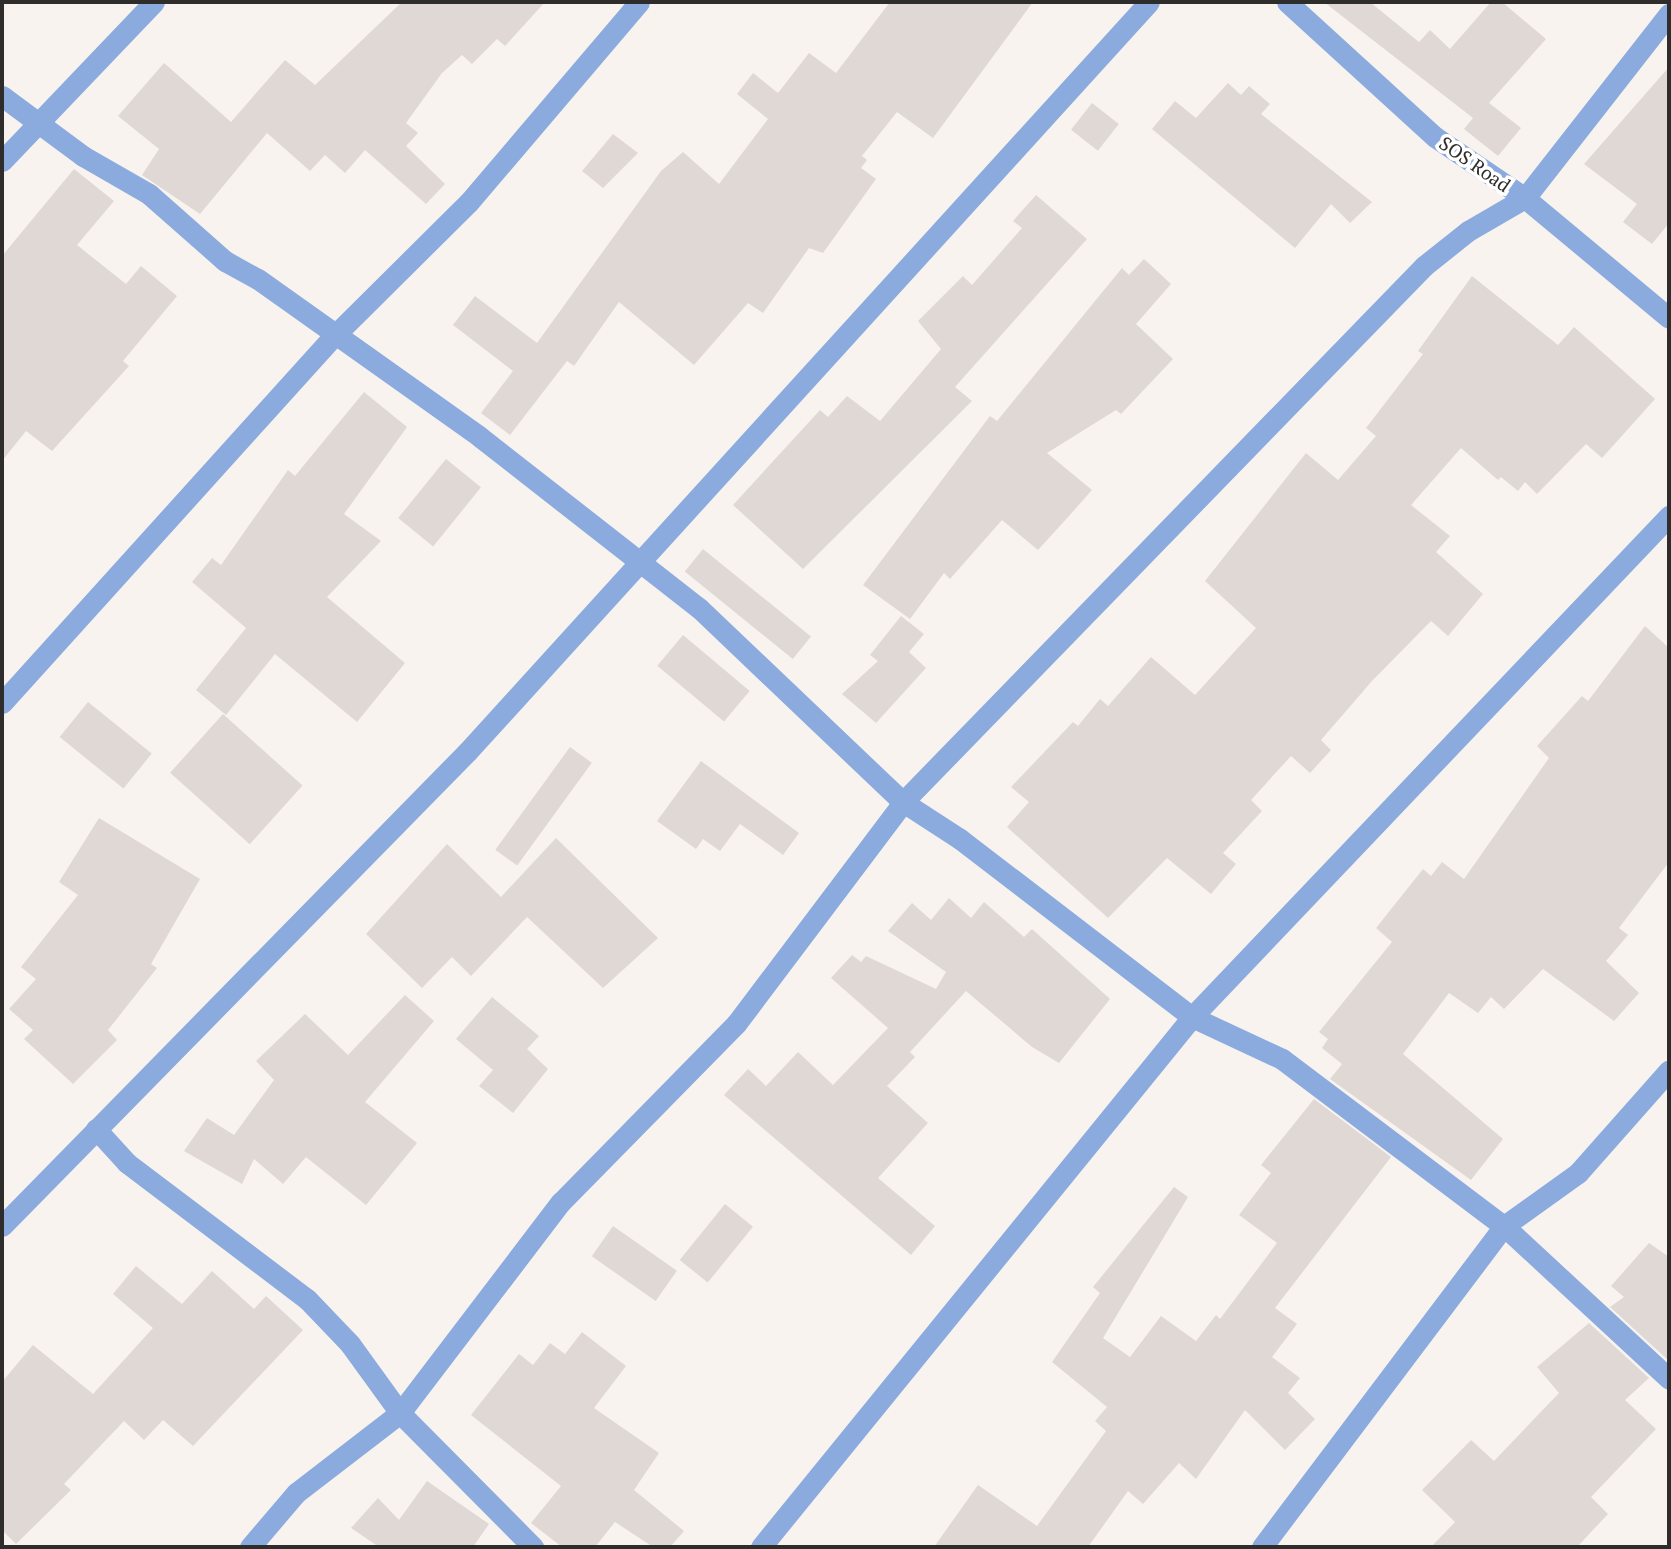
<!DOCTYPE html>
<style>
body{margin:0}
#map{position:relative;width:1671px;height:1549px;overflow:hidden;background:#f9f3ef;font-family:"PT Serif",serif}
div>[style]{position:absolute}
.building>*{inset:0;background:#dfd8d5;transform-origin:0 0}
.minor>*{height:21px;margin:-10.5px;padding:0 10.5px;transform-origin:10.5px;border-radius:10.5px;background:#8babde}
span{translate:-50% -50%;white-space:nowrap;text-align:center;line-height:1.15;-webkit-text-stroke:7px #fff;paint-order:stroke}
.street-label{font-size:19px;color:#2f2d2c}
.frame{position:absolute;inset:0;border:4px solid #2f2d2c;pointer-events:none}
</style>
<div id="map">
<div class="building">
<i style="clip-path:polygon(402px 2px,545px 2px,505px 46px,497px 39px,472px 64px,462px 55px,442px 73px,406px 123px,418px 133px,406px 146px,445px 184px,426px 204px,365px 150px,345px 173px,325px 155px,310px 171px,267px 133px,200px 214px,142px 175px,159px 149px,118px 116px,164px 63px,231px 122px,285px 60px,315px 85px)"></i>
<i style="clip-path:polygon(890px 2px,1033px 2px,933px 138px,897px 112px,862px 156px,867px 160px,861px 168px,876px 179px,823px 253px,809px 248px,763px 313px,748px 303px,694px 365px,619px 302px,574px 366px,567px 361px,510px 435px,481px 413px,513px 371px,453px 325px,475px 296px,537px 343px,661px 171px,683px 152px,719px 184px,768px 119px,737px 94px,753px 73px,778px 93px,809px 53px,836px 73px)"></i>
<i style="clip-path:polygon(1324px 2px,1370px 2px,1419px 42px,1430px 30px,1450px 49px,1491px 2px,1502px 2px,1546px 39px,1489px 103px,1521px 128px,1498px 156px,1464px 129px,1473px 118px)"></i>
<i style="clip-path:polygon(1669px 67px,1669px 223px,1652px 244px,1623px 222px,1637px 204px,1584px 164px)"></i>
<i style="clip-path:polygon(1228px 83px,1241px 95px,1249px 86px,1270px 104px,1261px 114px,1372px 202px,1350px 223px,1331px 204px,1295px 248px,1152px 129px,1175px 101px,1196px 118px)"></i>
<i style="left:1092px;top:103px;width:34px;height:34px;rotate:38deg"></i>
<i style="clip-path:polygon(613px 134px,638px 153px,603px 188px,582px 171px)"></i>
<i style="clip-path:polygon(74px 169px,114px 201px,77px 245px,126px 284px,141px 266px,177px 296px,123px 361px,129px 366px,52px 451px,26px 431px,2px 461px,2px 256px)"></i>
<i style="clip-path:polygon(1036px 195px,1087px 239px,955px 387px,972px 401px,803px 569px,733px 505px,820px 410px,828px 417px,847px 396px,880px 421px,941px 349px,918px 321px,963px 276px,972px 285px,1022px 228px,1013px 221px)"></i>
<i style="clip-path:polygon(1144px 259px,1171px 284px,1136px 324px,1173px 359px,1121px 414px,1116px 410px,1047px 453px,1092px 490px,1069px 516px,1038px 550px,1002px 520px,950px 579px,944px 573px,910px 619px,863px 585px,990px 416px,997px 421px,1122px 268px,1129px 275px)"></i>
<i style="clip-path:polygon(1472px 276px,1558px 345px,1574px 327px,1655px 399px,1602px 458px,1586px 444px,1537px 494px,1525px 482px,1518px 491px,1501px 477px,1498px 480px,1461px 448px,1411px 505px,1450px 536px,1436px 552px,1483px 594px,1448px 636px,1431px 621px,1372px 681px,1321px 740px,1331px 750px,1310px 773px,1291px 756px,1251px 800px,1262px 811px,1223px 853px,1236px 864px,1211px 894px,1167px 858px,1108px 918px,1007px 827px,1029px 802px,1011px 787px,1073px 722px,1078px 726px,1100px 699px,1108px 706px,1151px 657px,1195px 695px,1256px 628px,1205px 581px,1306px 453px,1338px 480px,1376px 436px,1366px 428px,1423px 354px,1418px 351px)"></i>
<i style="clip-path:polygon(364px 392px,407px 427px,344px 514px,381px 541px,327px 597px,405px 663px,357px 722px,275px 654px,226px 715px,196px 690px,246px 628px,192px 582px,212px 558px,221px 565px,288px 470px,295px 476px)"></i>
<i style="left:446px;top:459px;width:45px;height:76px;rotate:39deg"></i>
<i style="left:703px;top:549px;width:139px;height:29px;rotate:39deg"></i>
<i style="clip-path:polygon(901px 616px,924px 634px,909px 652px,926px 668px,876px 723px,842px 694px,878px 661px,870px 655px)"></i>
<i style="clip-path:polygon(1645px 626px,1669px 648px,1669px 862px,1619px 928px,1628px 935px,1606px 961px,1639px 993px,1614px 1021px,1543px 969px,1504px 1009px,1491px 997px,1478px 1013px,1449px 993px,1403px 1054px,1503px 1139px,1471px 1180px,1330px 1079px,1342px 1064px,1322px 1048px,1328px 1039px,1319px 1032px,1392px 942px,1376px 928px,1423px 869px,1431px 876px,1442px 862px,1464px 879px,1549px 758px,1537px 746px,1582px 696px,1588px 701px)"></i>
<i style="left:683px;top:635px;width:87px;height:40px;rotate:40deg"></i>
<i style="left:88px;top:702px;width:82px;height:45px;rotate:39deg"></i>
<i style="left:223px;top:714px;width:107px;height:79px;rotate:42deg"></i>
<i style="left:570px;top:747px;width:27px;height:127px;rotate:36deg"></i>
<i style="clip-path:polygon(701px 761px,799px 833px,783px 855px,740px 824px,720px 851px,703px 839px,696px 849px,657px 821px)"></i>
<i style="clip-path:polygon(99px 818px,200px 879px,151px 964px,157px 968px,108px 1030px,117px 1040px,73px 1084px,24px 1039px,33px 1030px,9px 1009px,36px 979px,21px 967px,78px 895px,59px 882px)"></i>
<i style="clip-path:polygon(556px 838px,658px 938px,603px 988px,527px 917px,471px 976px,452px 957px,422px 988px,366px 934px,447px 844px,501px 897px)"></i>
<i style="clip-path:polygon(949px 898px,971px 918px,984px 902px,1024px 937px,1032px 929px,1110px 999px,1059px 1063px,1032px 1047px,966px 991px,910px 1052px,915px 1057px,887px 1086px,928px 1123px,878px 1178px,935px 1226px,911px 1255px,724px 1095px,748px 1069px,766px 1086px,798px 1052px,833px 1085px,888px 1028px,831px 978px,852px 955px,861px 962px,866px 956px,936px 989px,946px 972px,888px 931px,912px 903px,931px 920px)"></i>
<i style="clip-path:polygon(405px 995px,434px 1021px,365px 1102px,417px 1143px,366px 1205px,306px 1157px,283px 1184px,254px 1159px,242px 1184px,184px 1151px,207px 1118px,234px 1135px,274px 1080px,256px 1061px,305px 1014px,348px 1055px)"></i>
<i style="clip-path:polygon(492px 997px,539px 1036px,527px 1049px,548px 1069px,513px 1113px,479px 1086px,493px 1070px,456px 1039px)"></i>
<i style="clip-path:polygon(1314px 1099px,1391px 1157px,1275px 1308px,1297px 1324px,1272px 1357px,1300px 1378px,1288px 1393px,1315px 1419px,1285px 1450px,1245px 1410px,1196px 1479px,1179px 1463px,1143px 1504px,1128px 1491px,1088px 1547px,934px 1547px,978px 1485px,1037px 1526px,1106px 1431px,1095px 1421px,1107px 1407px,1052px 1362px,1100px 1293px,1093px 1287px,1174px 1187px,1188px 1197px,1103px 1338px,1130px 1357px,1161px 1316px,1196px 1341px,1216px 1315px,1220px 1319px,1277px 1243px,1239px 1215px,1271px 1173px,1261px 1165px)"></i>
<i style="left:725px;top:1204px;width:36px;height:72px;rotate:39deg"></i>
<i style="left:613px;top:1226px;width:78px;height:37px;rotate:35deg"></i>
<i style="clip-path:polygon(1649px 1243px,1669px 1257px,1668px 1360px,1610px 1307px,1624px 1297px,1611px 1286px)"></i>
<i style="clip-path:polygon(136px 1266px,182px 1304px,212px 1271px,254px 1309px,266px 1296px,303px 1330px,193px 1446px,163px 1420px,144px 1440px,124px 1421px,64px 1484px,71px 1490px,16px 1544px,2px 1530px,2px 1382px,33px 1345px,93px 1394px,153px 1328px,113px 1294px)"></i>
<i style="clip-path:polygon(1589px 1323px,1649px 1378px,1625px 1400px,1656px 1429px,1591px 1497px,1608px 1514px,1577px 1547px,1431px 1547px,1455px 1522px,1422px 1490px,1471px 1440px,1494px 1461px,1559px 1393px,1537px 1367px)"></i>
<i style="clip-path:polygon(582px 1332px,626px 1366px,594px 1408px,659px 1453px,634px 1490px,684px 1531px,670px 1547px,653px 1547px,615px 1522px,595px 1547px,562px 1547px,531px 1523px,561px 1486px,471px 1415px,519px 1354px,533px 1365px,550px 1343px,565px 1354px)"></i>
<i style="clip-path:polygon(427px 1481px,489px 1524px,473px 1547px,379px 1547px,351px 1528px,378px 1498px,399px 1520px)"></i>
</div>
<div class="minor">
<i style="left:1287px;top:2px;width:200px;rotate:42.4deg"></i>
<i style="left:1435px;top:137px;width:109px;rotate:34.1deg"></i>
<i style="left:1525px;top:198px;width:187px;rotate:39.8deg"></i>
<i style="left:2px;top:96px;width:101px;rotate:36.5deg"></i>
<i style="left:83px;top:156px;width:76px;rotate:29.9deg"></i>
<i style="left:149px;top:194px;width:101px;rotate:41.4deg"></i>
<i style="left:225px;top:261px;width:38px;rotate:29deg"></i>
<i style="left:258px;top:279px;width:272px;rotate:35.4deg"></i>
<i style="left:480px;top:437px;width:278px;rotate:38deg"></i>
<i style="left:699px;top:608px;width:282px;rotate:43.6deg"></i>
<i style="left:903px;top:802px;width:68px;rotate:33deg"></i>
<i style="left:960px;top:839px;width:292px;rotate:37.5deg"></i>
<i style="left:1192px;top:1017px;width:99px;rotate:25deg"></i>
<i style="left:1282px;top:1059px;width:278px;rotate:37deg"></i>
<i style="left:1504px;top:1226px;width:225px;rotate:42.8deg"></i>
<i style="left:2px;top:161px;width:220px;rotate:-46.3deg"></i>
<i style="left:2px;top:703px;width:498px;rotate:-47.9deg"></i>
<i style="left:336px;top:334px;width:187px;rotate:-44.8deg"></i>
<i style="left:469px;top:202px;width:262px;rotate:-49.6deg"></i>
<i style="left:96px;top:1129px;width:46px;rotate:47.6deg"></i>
<i style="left:127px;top:1163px;width:226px;rotate:37.1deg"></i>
<i style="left:307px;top:1299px;width:62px;rotate:46.3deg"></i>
<i style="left:350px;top:1344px;width:85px;rotate:54.1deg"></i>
<i style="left:400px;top:1413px;width:189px;rotate:45.2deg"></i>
<i style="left:2px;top:1226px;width:665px;rotate:-45.55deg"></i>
<i style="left:468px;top:751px;width:1012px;rotate:-47.72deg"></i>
<i style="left:250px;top:1547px;width:71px;rotate:-49.6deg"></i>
<i style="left:296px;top:1493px;width:131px;rotate:-37.6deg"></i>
<i style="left:400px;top:1413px;width:265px;rotate:-52.7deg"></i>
<i style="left:561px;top:1202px;width:250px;rotate:-45.5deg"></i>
<i style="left:736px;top:1024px;width:278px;rotate:-53deg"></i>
<i style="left:903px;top:802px;width:747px;rotate:-45.81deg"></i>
<i style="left:1424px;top:266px;width:56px;rotate:-38.5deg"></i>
<i style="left:1468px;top:231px;width:66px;rotate:-30.1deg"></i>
<i style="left:1525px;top:198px;width:234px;rotate:-52deg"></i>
<i style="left:761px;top:1547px;width:683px;rotate:-50.88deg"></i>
<i style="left:1192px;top:1017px;width:692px;rotate:-46.41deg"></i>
<i style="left:1262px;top:1547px;width:402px;rotate:-53deg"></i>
<i style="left:1504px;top:1226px;width:91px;rotate:-35.6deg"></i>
<i style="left:1578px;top:1173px;width:137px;rotate:-48.5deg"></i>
</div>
<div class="street-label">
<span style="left:1475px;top:164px;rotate:35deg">SOS Road</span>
</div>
<div class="frame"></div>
</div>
